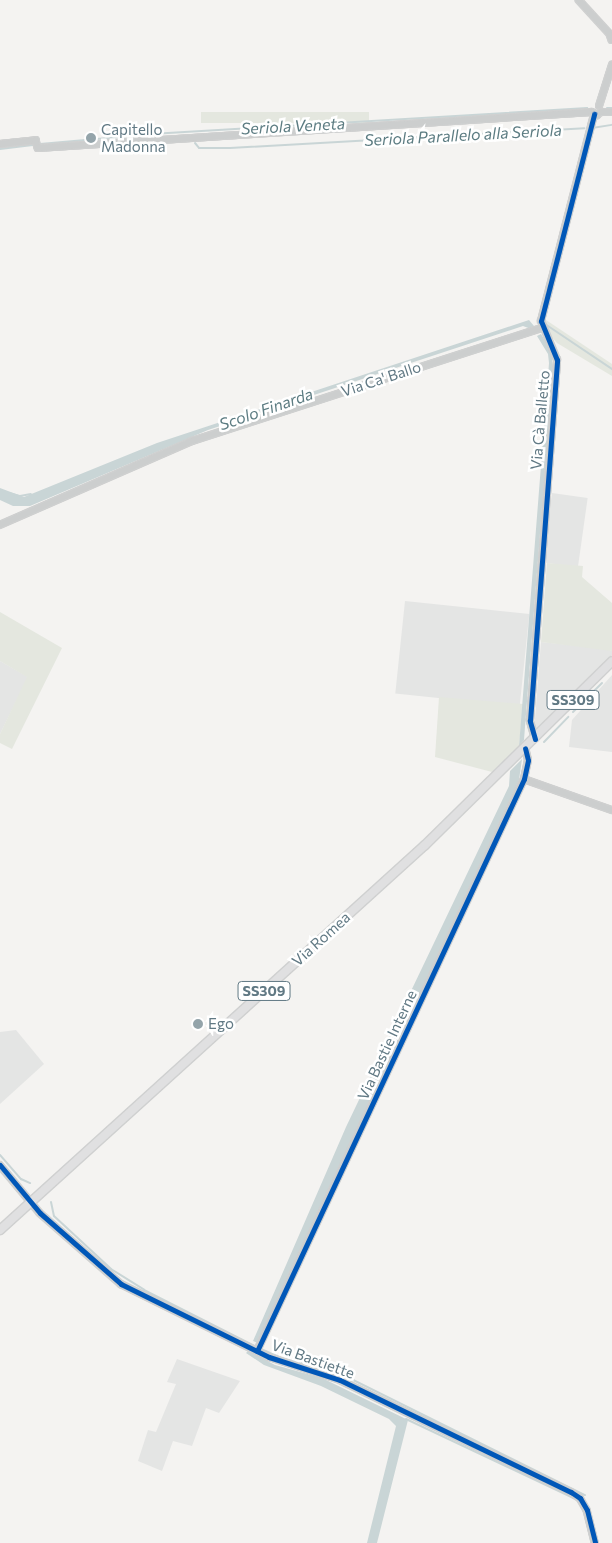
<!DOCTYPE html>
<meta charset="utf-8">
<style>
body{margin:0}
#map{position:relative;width:612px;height:1543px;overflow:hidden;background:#f4f3f1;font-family:Commissioner,sans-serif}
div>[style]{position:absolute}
.built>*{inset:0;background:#e4e5e4;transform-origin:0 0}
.green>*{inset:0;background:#e4e7df;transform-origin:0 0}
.water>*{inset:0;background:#c9d5d6}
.stream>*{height:2px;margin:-1px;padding:0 1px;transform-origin:1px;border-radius:1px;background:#c9d5d6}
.roads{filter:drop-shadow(1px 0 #cfd0d0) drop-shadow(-1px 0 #cfd0d0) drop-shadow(0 1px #cfd0d0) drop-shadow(0 -1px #cfd0d0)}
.minor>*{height:5.5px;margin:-2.75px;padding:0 2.75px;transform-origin:2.75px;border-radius:2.75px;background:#cccece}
.major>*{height:8px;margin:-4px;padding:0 4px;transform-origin:4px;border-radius:4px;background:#e0e0e1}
.cycleway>*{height:5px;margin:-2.5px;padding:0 2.5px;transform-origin:2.5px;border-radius:2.5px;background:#0057b8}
.dots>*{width:14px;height:14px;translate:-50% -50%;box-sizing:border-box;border:2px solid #fff;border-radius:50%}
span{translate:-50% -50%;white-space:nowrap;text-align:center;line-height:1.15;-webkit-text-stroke:5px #fff;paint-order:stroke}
.shield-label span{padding:1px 4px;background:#fff;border:1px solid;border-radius:4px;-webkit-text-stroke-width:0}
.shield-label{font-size:14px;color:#617984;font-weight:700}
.poi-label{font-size:15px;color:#617984}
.left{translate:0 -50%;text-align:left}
.street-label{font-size:15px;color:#617984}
.water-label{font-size:16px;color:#5c7c82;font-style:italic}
</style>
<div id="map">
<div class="built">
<i style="left:552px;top:493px;width:36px;height:70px;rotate:8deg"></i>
<i style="left:405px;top:601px;width:125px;height:93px;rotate:6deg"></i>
<i style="clip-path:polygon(541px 642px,606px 649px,612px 651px,612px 655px,534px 732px)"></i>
<i style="clip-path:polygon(0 661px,28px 677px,0 734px)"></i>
<i style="clip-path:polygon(612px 675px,612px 752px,569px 747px,572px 720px)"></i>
<i style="clip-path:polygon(16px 1030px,44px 1064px,0 1104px,0 1032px)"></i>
<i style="clip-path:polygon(177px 1359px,240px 1381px,219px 1413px,206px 1408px,192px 1446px,173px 1441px,162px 1471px,138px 1461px,148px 1430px,156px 1432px,176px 1384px,167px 1382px)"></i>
</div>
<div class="green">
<i style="left:369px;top:112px;width:11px;height:168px;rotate:90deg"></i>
<i style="clip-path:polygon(546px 320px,612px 364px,612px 376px,557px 343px,544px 328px)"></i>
<i style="clip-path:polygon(547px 563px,583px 566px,582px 577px,612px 603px,612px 651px,541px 642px)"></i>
<i style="clip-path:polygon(0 612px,62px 648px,12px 749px,0 743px,0 734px,27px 677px,0 661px)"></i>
<i style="clip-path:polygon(439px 697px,523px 704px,519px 746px,492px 772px,435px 757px)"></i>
</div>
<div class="water">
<i style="clip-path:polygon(529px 320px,534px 326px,531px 329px,523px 326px,208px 430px,30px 506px,13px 506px,0 500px,0 488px,24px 497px,157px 443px)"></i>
<i style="clip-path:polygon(541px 334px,551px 350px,553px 366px,524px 740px,519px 746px,549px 363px,548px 354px,537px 336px)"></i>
<i style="clip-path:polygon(522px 759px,519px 780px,258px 1343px,253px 1341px,346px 1127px,509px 786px,510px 771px)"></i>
<i style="clip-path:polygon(248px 1351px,275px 1365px,322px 1378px,408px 1420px,377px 1543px,367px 1543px,396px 1426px,389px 1419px,321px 1386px,264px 1365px,246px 1353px)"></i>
</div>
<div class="stream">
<i style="left:607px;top:108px;width:5px"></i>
<i style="left:592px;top:128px;width:20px;rotate:-9deg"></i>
<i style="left:195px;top:143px;width:6px;rotate:51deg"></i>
<i style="left:199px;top:148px;width:31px"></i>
<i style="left:230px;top:148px;width:355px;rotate:-3.2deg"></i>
<i style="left:40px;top:144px;width:111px;rotate:-5.1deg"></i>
<i style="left:151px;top:134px;width:437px;rotate:-3.4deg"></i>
<i style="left:0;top:149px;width:35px;rotate:-7deg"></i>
<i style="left:545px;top:324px;width:81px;rotate:33.9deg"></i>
<i style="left:9px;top:493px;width:11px;rotate:15deg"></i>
<i style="left:20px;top:496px;width:11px;rotate:-10deg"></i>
<i style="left:573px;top:712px;width:41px;rotate:-45deg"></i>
<i style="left:544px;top:742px;width:35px;rotate:-46deg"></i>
<i style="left:0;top:1155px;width:32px;rotate:49deg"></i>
<i style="left:21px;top:1179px;width:10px;rotate:24deg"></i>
<i style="left:51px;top:1202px;width:14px;rotate:78deg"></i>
<i style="left:54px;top:1216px;width:78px;rotate:42.9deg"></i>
<i style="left:111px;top:1269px;width:39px;rotate:32deg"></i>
<i style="left:144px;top:1290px;width:127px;rotate:26.8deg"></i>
<i style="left:261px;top:1349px;width:24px;rotate:24deg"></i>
<i style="left:283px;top:1359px;width:45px;rotate:10.3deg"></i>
<i style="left:327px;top:1367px;width:288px;rotate:26.4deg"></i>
<i style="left:406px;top:1419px;width:187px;rotate:25.3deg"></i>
</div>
<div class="roads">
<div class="minor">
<i style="left:579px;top:0;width:46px;rotate:47.6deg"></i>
<i style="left:610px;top:34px;width:6px;rotate:72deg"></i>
<i style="left:599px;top:106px;width:43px;rotate:-72.4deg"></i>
<i style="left:601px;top:112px;width:11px"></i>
<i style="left:0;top:144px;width:36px;rotate:-6deg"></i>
<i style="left:36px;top:140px;width:8px;rotate:76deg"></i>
<i style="left:38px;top:148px;width:555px;rotate:-3.72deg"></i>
<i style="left:592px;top:112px;width:6px;rotate:31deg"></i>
<i style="left:597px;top:115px;width:5px;rotate:-37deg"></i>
<i style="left:0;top:525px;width:210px;rotate:-23.6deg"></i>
<i style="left:192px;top:441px;width:367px;rotate:-17.9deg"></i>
<i style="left:535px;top:739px;width:19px;rotate:-106deg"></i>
<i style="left:530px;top:721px;width:362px;rotate:-85.7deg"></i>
<i style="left:557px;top:360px;width:42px;rotate:-112.3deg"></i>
<i style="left:541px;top:321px;width:214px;rotate:-75.6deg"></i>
<i style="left:524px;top:779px;width:93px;rotate:19.4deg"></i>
<i style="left:0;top:1165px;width:62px;rotate:50.2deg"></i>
<i style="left:40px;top:1213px;width:108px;rotate:41.2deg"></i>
<i style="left:121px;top:1284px;width:165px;rotate:26.3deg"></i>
<i style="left:269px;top:1357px;width:75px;rotate:17.9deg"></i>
<i style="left:340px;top:1380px;width:257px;rotate:25.9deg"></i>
<i style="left:571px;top:1492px;width:11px;rotate:34deg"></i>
<i style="left:580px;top:1498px;width:14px;rotate:60deg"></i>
<i style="left:587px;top:1510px;width:34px;rotate:76deg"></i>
<i style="left:257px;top:1351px;width:631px;rotate:-64.98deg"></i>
<i style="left:524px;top:779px;width:19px;rotate:-78deg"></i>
<i style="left:528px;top:760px;width:12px;rotate:-104deg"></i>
</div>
<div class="major">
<i style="left:0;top:1230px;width:573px;rotate:-42.17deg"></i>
<i style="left:425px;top:845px;width:262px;rotate:-44.5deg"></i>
</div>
</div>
<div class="cycleway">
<i style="left:535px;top:739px;width:19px;rotate:-106deg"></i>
<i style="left:530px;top:721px;width:362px;rotate:-85.7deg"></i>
<i style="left:557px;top:360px;width:42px;rotate:-112.3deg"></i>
<i style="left:541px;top:321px;width:214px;rotate:-75.6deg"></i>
<i style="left:0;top:1165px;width:62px;rotate:50.2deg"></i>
<i style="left:40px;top:1213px;width:108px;rotate:41.2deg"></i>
<i style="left:121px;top:1284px;width:165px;rotate:26.3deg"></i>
<i style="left:269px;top:1357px;width:75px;rotate:17.9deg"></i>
<i style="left:340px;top:1380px;width:257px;rotate:25.9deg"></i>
<i style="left:571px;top:1492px;width:11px;rotate:34deg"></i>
<i style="left:580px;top:1498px;width:14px;rotate:60deg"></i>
<i style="left:587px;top:1510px;width:34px;rotate:76deg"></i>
<i style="left:257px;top:1351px;width:631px;rotate:-64.98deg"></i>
<i style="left:524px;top:779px;width:19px;rotate:-78deg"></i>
<i style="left:528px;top:760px;width:12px;rotate:-104deg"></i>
</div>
<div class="dots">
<i style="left:91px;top:138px;background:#94a4aa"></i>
<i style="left:198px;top:1024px;background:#94a4aa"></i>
</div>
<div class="shield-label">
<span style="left:573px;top:700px">SS309</span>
<span style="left:264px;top:991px">SS309</span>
</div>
<div class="poi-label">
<span class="left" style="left:101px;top:138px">Capitello<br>Madonna</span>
<span class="left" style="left:208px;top:1024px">Ego</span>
</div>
<div class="street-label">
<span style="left:381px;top:379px;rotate:-18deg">Via Ca' Ballo</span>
<span style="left:540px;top:420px;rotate:-85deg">Via Cà Balletto</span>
<span style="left:321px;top:939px;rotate:-42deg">Via Romea</span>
<span style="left:387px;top:1045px;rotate:-65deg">Via Bastie Interne</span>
<span style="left:313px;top:1359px;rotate:20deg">Via Bastiette</span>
</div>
<div class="water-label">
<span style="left:293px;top:126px;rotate:-3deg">Seriola Veneta</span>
<span style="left:463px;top:135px;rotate:-3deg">Seriola Parallelo alla Seriola</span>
<span style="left:266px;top:409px;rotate:-19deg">Scolo Finarda</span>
</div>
</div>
